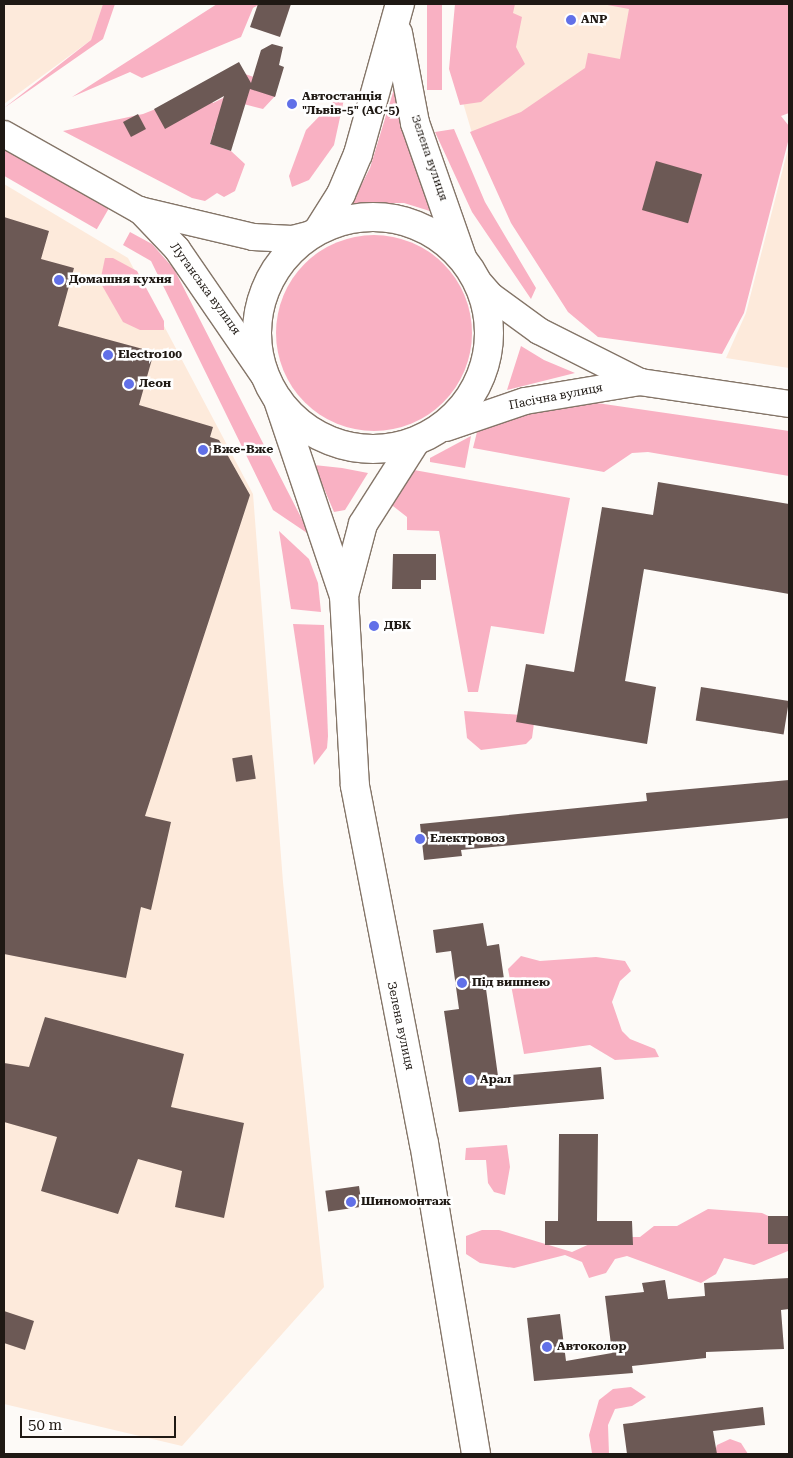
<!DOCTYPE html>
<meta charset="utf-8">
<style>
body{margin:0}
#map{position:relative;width:793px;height:1458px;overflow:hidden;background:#fdfaf7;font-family:"Roboto Serif",serif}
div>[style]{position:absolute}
.built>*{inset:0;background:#fdeadb}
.green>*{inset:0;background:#f9b1c3;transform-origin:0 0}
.round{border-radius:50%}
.building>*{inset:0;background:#6c5955;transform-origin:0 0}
.roads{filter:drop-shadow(1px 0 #847568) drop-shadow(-1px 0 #847568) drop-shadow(0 1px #847568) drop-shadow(0 -1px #847568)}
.secondary>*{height:26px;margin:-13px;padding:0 13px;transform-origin:13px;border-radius:13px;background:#fff}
.primary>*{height:28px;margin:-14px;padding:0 14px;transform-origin:14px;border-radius:14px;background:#fff}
.primary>.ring{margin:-14px;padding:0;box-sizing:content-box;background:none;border:28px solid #fff;border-radius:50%}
.dots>*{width:14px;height:14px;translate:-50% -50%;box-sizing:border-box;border:2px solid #fff;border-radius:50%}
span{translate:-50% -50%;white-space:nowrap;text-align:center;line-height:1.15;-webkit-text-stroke:5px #fff;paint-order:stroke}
.poi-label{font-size:12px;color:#1f1914;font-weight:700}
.left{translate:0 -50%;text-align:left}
.street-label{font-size:12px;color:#1f1914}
.frame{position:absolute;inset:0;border:5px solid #1f1914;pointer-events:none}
.scale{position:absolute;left:20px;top:1416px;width:156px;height:22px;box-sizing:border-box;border:2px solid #1f1914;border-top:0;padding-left:6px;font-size:15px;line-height:18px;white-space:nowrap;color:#1f1914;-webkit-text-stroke:4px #fff;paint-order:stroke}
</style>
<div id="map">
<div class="built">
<i style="clip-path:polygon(4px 4px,103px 4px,91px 40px,4px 104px)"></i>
<i style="clip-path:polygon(459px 4px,634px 4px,623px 60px,516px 138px,472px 133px,453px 69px)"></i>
<i style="clip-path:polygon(789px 145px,789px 368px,726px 358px,746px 313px)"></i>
<i style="clip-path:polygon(4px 184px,128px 258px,253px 494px,283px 882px,324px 1287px,182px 1446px,4px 1404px)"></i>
</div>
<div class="green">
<i style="clip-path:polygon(103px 4px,115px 4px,103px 39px,4px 108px,91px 40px)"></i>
<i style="clip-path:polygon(217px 4px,260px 4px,253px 8px,241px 37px,142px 78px,130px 72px,72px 97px)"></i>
<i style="left:427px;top:4px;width:15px;height:86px"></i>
<i style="clip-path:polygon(455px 4px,515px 4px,513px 13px,522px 17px,516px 47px,525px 64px,481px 102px,460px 105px,449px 69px)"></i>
<i style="clip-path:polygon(602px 4px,789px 4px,789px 113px,781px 116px,789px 126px,789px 138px,744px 313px,722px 354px,598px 337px,568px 312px,511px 223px,470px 132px,521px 112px,585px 68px,588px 53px,620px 59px,629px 9px)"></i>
<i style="clip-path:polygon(239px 72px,271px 83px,276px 95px,263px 109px,236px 102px,226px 126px,215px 126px,210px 144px,231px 151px,245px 164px,235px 191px,224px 197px,217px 193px,205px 201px,192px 198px,63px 131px,143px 114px,204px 90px,213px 103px,223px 98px)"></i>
<i style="clip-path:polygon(394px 89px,404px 134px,433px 212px,404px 203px,352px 203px,370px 168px)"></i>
<i style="clip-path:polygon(337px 98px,344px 99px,334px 145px,309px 180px,292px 187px,289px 176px,306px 130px)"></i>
<i style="clip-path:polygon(454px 129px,485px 202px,536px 288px,531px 299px,472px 212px,435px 132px)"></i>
<i style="left:4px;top:148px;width:121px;height:24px;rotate:30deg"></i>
<i style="clip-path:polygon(130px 232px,152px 244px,174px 269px,310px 535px,273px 510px,151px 261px,123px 245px)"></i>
<i class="round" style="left:276px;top:235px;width:196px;height:196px"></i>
<i style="clip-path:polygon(105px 258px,113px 258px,137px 271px,164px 321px,164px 330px,140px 330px,123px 322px,100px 282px)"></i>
<i style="clip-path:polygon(521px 346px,544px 360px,575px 373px,507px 390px)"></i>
<i style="clip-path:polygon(590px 402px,789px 431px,789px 476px,648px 452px,632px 453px,604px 472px,473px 448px,478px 428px,505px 418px)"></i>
<i style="clip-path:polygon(471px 436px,465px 468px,430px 462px,430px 458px)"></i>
<i style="clip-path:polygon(314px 465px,342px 468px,368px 473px,345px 510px,334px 512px)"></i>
<i style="clip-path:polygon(414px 470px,570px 498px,544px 634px,491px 626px,478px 692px,468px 692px,439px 531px,407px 530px,407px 517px,393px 506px,379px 517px,384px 499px)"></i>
<i style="clip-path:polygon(279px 531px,309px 559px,318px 583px,321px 612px,291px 609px)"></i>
<i style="clip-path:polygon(293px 624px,324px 625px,328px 736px,327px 748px,314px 765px)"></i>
<i style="clip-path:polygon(464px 711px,535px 716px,532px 738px,526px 744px,481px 750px,467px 738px)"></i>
<i style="clip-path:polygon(521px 956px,540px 961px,596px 957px,625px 961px,631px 971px,620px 981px,612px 1002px,622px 1031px,630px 1039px,655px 1049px,659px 1057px,615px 1060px,590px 1045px,524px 1054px,508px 969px)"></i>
<i style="clip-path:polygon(507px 1145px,510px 1167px,505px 1195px,494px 1192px,488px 1183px,486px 1160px,465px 1160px,466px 1148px)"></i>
<i style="clip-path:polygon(708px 1209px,762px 1213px,777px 1220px,789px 1232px,788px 1251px,754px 1265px,724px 1258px,716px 1274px,701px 1283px,627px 1256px,615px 1259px,606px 1273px,589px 1278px,582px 1262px,565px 1255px,514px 1268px,480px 1263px,466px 1254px,466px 1236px,482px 1230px,499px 1230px,572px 1252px,605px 1237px,640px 1237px,654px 1226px,677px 1226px)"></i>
<i style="clip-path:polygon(631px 1387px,646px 1397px,632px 1406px,615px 1409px,608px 1425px,609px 1454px,592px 1453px,589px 1435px,599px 1400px,613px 1389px)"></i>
<i style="clip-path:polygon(730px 1439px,741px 1443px,748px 1454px,714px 1454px,717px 1445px)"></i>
</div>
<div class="building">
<i style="clip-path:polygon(258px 4px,291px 4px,280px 37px,250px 27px)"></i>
<i style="clip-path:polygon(272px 44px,283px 47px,279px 65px,284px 67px,275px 97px,250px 89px,231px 151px,210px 144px,224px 96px,165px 129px,154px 109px,239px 62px,251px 83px,261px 50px)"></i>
<i style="left:138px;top:114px;width:17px;height:17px;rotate:62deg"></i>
<i style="left:656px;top:161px;width:48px;height:51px;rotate:16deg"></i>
<i style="clip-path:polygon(4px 217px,49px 231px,41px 259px,74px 268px,58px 326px,154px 352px,139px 405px,213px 427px,210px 437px,219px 440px,250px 495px,145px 816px,171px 822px,151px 910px,141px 907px,126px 978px,4px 954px)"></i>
<i style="clip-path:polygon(658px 482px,789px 504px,789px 594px,644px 569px,625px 681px,656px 687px,647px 744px,516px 722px,526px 664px,574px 672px,602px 507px,653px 515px)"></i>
<i style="clip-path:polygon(393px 554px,436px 554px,436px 580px,421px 580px,421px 589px,392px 589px)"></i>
<i style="left:701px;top:687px;width:89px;height:34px;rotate:9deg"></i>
<i style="left:252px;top:755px;width:24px;height:20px;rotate:81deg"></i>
<i style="clip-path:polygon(789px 780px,789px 818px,461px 850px,462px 856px,424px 860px,420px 824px,647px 801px,646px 793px)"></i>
<i style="clip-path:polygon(483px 923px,487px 946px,499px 944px,505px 986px,486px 989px,498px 1076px,601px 1067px,604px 1099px,459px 1112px,444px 1011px,459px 1009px,451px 951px,436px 953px,433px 930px)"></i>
<i style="clip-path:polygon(45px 1017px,184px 1054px,171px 1107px,244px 1123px,224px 1218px,175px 1207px,182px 1171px,138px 1159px,118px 1214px,41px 1191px,57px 1137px,4px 1122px,4px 1063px,29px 1067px)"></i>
<i style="clip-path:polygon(559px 1134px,598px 1134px,597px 1221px,632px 1221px,633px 1245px,545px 1245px,545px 1221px,558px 1221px)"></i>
<i style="left:359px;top:1186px;width:21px;height:34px;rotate:82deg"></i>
<i style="left:768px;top:1216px;width:21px;height:28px"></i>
<i style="clip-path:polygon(789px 1278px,789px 1309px,781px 1310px,784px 1349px,706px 1352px,706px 1358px,632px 1366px,633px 1373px,534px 1381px,527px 1318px,560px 1314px,566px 1361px,612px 1353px,605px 1296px,644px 1292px,642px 1283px,665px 1280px,668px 1299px,705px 1296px,704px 1283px)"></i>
<i style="clip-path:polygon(4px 1311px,34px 1321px,25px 1350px,4px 1343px)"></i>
<i style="clip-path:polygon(763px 1407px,765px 1425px,713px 1431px,717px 1454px,627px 1454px,623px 1424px)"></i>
</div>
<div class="roads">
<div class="secondary">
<i style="left:4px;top:134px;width:155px;rotate:29.4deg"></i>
<i style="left:139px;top:210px;width:117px;rotate:13.3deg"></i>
<i style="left:253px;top:237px;width:39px;rotate:3deg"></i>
<i style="left:292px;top:239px;width:21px;rotate:-14deg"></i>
<i style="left:140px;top:210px;width:54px;rotate:46.5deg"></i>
<i style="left:177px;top:249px;width:152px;rotate:55.5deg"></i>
<i style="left:476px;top:279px;width:23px;rotate:49deg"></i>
<i style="left:491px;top:296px;width:59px;rotate:36.1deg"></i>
<i style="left:539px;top:331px;width:113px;rotate:26.8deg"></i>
<i style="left:446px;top:428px;width:83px;rotate:-18.9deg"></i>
<i style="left:525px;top:401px;width:117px;rotate:-9.4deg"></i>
<i style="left:640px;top:382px;width:151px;rotate:8.4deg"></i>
</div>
<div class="primary">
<i style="left:398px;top:33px;width:92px;rotate:79.3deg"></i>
<i style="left:415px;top:123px;width:142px;rotate:70.7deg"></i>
<i class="ring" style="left:257px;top:217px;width:204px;height:204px"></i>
<i style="left:319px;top:229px;width:41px;rotate:-57.8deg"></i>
<i style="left:341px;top:194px;width:43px;rotate:-67deg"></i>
<i style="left:358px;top:154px;width:156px;rotate:-74.4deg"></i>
<i style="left:278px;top:400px;width:207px;rotate:71.4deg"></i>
<i style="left:344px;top:596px;width:190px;rotate:86.7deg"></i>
<i style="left:355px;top:786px;width:364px;rotate:79.1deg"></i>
<i style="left:424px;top:1143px;width:315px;rotate:80.5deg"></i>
<i style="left:345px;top:592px;width:70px;rotate:-75.2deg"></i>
<i style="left:363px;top:524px;width:95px;rotate:-57.5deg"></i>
</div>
</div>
<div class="dots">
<i style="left:571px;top:20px;background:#6170e8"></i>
<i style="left:292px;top:104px;background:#6170e8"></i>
<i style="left:59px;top:280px;background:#6170e8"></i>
<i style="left:108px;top:355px;background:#6170e8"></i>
<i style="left:129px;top:384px;background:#6170e8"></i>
<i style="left:203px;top:450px;background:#6170e8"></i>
<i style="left:374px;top:626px;background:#6170e8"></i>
<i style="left:420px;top:839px;background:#6170e8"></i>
<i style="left:462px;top:983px;background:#6170e8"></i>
<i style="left:470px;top:1080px;background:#6170e8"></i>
<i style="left:351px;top:1202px;background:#6170e8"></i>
<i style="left:547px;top:1347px;background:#6170e8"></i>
</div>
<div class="poi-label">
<span class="left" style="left:581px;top:20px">ANP</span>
<span class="left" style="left:302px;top:104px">Автостанція<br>"Львів-5" (АС-5)</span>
<span class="left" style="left:69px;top:280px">Домашня кухня</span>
<span class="left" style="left:118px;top:355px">Electro100</span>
<span class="left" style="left:139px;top:384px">Леон</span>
<span class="left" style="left:213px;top:450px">Вже-Вже</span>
<span class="left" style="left:384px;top:626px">ДБК</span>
<span class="left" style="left:430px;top:839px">Електровоз</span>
<span class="left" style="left:472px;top:983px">Під вишнею</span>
<span class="left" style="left:480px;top:1080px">Арал</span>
<span class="left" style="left:361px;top:1202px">Шиномонтаж</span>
<span class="left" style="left:557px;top:1347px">Автоколор</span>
</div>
<div class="street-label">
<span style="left:429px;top:158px;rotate:71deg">Зелена вулиця</span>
<span style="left:205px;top:289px;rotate:54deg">Луганська вулиця</span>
<span style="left:556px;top:397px;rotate:-11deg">Пасічна вулиця</span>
<span style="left:400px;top:1026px;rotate:78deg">Зелена вулиця</span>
</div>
<div class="frame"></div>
<div class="scale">50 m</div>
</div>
